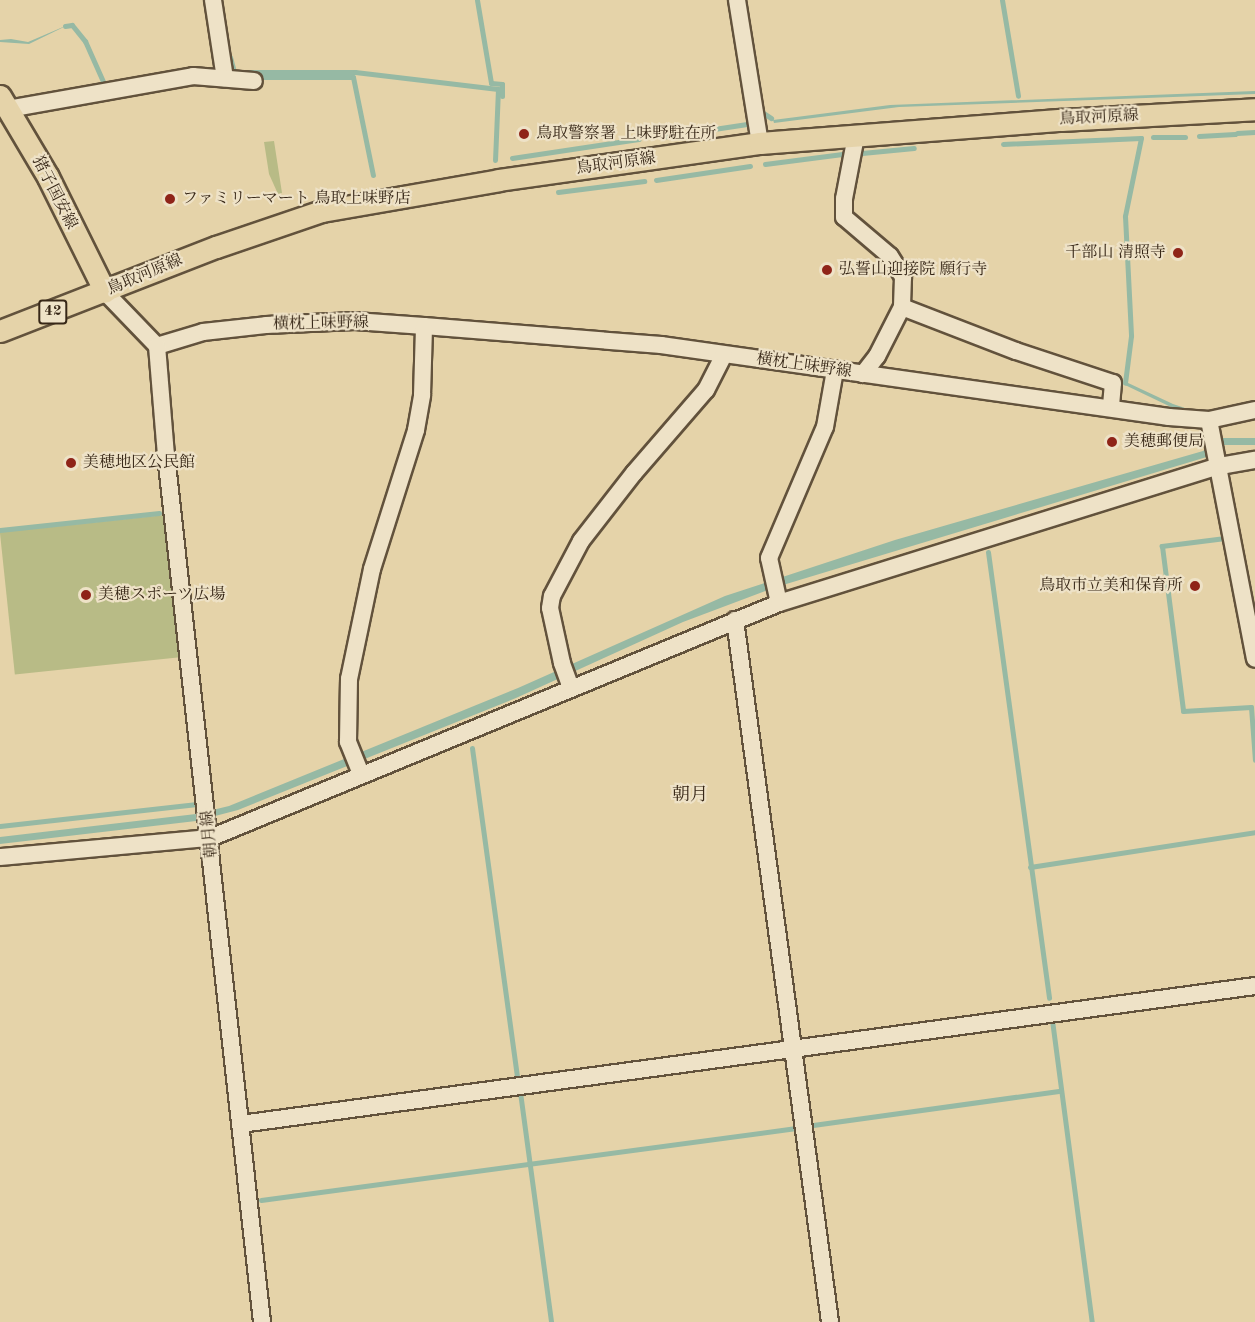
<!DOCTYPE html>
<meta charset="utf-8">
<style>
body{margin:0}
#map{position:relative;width:1255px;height:1322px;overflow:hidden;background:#e5d3a9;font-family:"Old Standard TT","Noto Serif JP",serif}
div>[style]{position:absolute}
.green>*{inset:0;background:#b8bb86;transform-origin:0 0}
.water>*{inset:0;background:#96b9a4;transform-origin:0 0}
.stream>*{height:5px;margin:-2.5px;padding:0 2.5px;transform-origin:2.5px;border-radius:2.5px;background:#96b9a4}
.roads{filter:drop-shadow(2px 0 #62523c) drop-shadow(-2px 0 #62523c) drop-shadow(0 2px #62523c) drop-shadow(0 -2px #62523c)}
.minor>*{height:16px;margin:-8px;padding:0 8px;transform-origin:8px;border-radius:8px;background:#eee2c7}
.major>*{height:21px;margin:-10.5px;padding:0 10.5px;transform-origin:10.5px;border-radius:10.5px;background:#e5d3a9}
.dots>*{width:16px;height:16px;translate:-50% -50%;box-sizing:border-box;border:3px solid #eee2c7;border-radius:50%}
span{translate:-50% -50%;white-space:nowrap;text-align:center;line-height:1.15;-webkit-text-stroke:4.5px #eee2c7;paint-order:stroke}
.shield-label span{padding:2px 4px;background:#eee2c7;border:2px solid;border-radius:4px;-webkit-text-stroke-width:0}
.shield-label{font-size:15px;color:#372717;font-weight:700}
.street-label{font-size:16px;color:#372717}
.poi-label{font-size:16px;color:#372717}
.left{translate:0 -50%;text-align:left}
.right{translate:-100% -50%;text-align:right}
.neighbourhood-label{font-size:18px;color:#372717}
</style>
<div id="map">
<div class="green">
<i style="clip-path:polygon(274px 141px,282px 193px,278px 194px,269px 174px,264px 142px)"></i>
<i style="left:165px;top:515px;width:143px;height:166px;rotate:84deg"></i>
</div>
<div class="water">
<i style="clip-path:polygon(70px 24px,29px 44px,0 42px,0 40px,11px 39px,28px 42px)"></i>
<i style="clip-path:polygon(1255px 91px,1255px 94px,899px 107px,774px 123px,773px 120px,890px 105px)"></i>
<i style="clip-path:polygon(1126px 382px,1173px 404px,1194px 411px,1210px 411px,1210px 414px,1183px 412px,1171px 407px,1125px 385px)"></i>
<i style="left:1255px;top:438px;width:7px;height:32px;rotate:90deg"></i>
<i style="clip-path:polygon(1208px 447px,1210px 456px,773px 588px,683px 622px,516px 698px,238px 810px,196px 821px,0 844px,0 837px,196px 814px,229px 806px,518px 688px,725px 596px,895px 540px,1203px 451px)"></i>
</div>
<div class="stream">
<i style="left:477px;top:0;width:84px;rotate:80.4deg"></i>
<i style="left:491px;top:83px;width:11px;rotate:5deg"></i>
<i style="left:502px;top:84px;width:12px;rotate:90deg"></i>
<i style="left:1002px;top:0;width:97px;rotate:80.5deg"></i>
<i style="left:65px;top:26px;width:7px;rotate:-8deg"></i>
<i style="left:72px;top:25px;width:21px;rotate:51deg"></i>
<i style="left:85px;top:41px;width:49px;rotate:66deg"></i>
<i style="left:230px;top:57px;width:16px;rotate:75deg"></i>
<i style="left:234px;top:72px;width:121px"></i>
<i style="left:355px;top:72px;width:144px;rotate:6.8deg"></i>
<i style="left:498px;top:89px;width:71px;rotate:92.4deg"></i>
<i style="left:261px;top:77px;width:92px"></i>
<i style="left:353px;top:77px;width:100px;rotate:78.5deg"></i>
<i style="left:761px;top:106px;width:6px;rotate:81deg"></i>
<i style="left:762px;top:112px;width:11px;rotate:34deg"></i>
<i style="left:1237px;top:133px;width:18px;rotate:-3deg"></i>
<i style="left:1199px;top:136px;width:36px;rotate:-3deg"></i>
<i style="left:661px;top:137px;width:87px;rotate:-8.6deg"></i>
<i style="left:1153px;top:137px;width:32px"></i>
<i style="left:1003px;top:144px;width:138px;rotate:-2.5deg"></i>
<i style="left:1141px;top:138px;width:80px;rotate:101.6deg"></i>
<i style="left:1125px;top:216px;width:120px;rotate:87.1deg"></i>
<i style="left:1131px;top:336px;width:47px;rotate:97.3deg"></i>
<i style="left:862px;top:153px;width:52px;rotate:-5.5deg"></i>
<i style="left:512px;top:158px;width:128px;rotate:-8.5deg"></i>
<i style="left:765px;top:164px;width:78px;rotate:-7.4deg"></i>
<i style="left:656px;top:180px;width:95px;rotate:-8.5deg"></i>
<i style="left:558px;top:192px;width:87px;rotate:-7.3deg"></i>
<i style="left:0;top:530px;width:160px;rotate:-6.1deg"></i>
<i style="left:1224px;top:533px;width:5px;rotate:79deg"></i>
<i style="left:1225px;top:538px;width:64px;rotate:172.8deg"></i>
<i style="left:1162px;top:546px;width:166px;rotate:82.7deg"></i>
<i style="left:1183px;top:711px;width:68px;rotate:-3.4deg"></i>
<i style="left:1251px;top:707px;width:53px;rotate:85.7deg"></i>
<i style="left:988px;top:552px;width:450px;rotate:82.2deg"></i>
<i style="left:472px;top:748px;width:333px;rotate:82.2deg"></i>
<i style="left:0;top:826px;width:196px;rotate:-6.4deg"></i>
<i style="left:1030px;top:867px;width:228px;rotate:-8.8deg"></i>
<i style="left:1052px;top:1020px;width:305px;rotate:82.5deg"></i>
<i style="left:520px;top:1092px;width:232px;rotate:82.3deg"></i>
<i style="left:813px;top:1125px;width:248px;rotate:-7.9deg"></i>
<i style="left:261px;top:1200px;width:540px;rotate:-7.66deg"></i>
</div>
<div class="roads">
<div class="minor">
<i style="left:213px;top:0;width:79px;rotate:81.3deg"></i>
<i style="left:737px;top:0;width:145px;rotate:80.9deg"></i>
<i style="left:8px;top:109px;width:188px;rotate:-10.1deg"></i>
<i style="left:193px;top:76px;width:61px;rotate:4.7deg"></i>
<i style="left:856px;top:136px;width:64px;rotate:100.8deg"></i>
<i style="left:844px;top:199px;width:18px;rotate:90deg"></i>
<i style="left:844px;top:217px;width:60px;rotate:40.3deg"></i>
<i style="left:890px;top:256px;width:25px;rotate:58deg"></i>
<i style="left:903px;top:277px;width:30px;rotate:92deg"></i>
<i style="left:902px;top:307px;width:55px;rotate:117deg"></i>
<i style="left:877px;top:356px;width:23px;rotate:128deg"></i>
<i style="left:105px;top:292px;width:75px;rotate:46.1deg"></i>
<i style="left:902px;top:307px;width:122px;rotate:21.1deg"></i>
<i style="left:1016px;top:351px;width:102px;rotate:18.3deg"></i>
<i style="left:1113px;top:383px;width:25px;rotate:95deg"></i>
<i style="left:157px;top:346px;width:48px;rotate:-16.9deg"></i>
<i style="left:203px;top:332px;width:63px;rotate:-6.3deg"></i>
<i style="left:266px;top:325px;width:89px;rotate:-2.6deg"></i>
<i style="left:355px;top:321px;width:69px;rotate:4.1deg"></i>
<i style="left:424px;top:326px;width:238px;rotate:4.6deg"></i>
<i style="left:661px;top:345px;width:513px;rotate:8.07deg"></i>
<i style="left:1169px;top:417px;width:40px;rotate:4.3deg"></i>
<i style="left:1209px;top:420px;width:243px;rotate:79.1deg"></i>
<i style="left:157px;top:346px;width:109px;rotate:85.3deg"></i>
<i style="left:166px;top:455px;width:872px;rotate:83.68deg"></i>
<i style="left:1209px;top:420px;width:47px;rotate:-12.3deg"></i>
<i style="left:779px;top:603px;width:46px;rotate:-102.5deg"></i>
<i style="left:769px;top:558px;width:142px;rotate:-66.9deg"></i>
<i style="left:825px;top:427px;width:58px;rotate:-80deg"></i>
<i style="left:735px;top:620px;width:708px;rotate:82.29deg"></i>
<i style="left:571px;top:688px;width:27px;rotate:-110deg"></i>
<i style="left:562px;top:663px;width:56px;rotate:-102.3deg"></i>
<i style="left:550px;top:608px;width:12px;rotate:-81deg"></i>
<i style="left:552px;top:596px;width:62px;rotate:-62.2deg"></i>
<i style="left:581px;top:541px;width:86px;rotate:-52.1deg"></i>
<i style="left:634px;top:473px;width:110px;rotate:-49.1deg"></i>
<i style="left:706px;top:390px;width:39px;rotate:-63deg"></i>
<i style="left:361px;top:774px;width:35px;rotate:-112deg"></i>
<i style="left:348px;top:742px;width:63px;rotate:-89.1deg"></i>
<i style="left:349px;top:679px;width:112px;rotate:-78.2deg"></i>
<i style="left:372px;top:569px;width:146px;rotate:-72.4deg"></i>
<i style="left:416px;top:430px;width:36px;rotate:-80deg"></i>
<i style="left:422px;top:395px;width:69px;rotate:-88.3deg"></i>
<i style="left:0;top:857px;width:211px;rotate:-5.2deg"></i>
<i style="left:210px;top:838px;width:616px;rotate:-22.44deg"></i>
<i style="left:779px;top:603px;width:462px;rotate:-17.3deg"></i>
<i style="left:1220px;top:466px;width:36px;rotate:-10deg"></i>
<i style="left:241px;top:1124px;width:1023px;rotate:-7.75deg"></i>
</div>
<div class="major">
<i style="left:0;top:96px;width:94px;rotate:59.3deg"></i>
<i style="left:48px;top:177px;width:128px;rotate:63.6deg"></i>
<i style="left:0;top:331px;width:232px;rotate:-21.3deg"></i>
<i style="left:216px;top:247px;width:112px;rotate:-18.8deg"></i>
<i style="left:322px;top:211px;width:180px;rotate:-9.9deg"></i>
<i style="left:499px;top:180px;width:264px;rotate:-8.1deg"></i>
<i style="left:760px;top:143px;width:302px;rotate:-4.4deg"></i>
<i style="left:1061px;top:120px;width:194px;rotate:-3.2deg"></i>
</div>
</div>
<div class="dots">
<i style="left:524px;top:134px;background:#8f2418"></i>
<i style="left:170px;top:199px;background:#8f2418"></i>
<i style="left:1178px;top:253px;background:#8f2418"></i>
<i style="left:827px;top:270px;background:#8f2418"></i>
<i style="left:1112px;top:442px;background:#8f2418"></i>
<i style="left:71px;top:463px;background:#8f2418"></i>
<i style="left:1195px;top:586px;background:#8f2418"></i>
<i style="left:86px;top:595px;background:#8f2418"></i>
</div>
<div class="shield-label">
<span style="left:53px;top:312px">42</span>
</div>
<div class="street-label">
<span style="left:1099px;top:118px;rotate:-3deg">鳥取河原線</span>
<span style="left:616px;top:164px;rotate:-8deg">鳥取河原線</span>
<span style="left:54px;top:193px;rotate:63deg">猪子国安線</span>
<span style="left:145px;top:275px;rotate:-23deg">鳥取河原線</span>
<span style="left:321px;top:324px;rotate:-1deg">横枕上味野線</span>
<span style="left:804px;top:366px;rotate:8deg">横枕上味野線</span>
<span style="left:210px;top:834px;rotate:-96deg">朝月線</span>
</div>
<div class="poi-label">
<span class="left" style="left:536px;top:134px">鳥取警察署 上味野駐在所</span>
<span class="left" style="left:182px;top:199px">ファミリーマート 鳥取上味野店</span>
<span class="right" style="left:1166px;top:253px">千部山 清照寺</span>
<span class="left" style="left:839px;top:270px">弘誓山迎接院 願行寺</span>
<span class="left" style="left:1124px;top:442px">美穂郵便局</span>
<span class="left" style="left:83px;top:463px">美穂地区公民館</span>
<span class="right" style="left:1183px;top:586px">鳥取市立美和保育所</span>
<span class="left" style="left:98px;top:595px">美穂スポーツ広場</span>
</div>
<div class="neighbourhood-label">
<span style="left:690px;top:795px">朝月</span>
</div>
</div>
